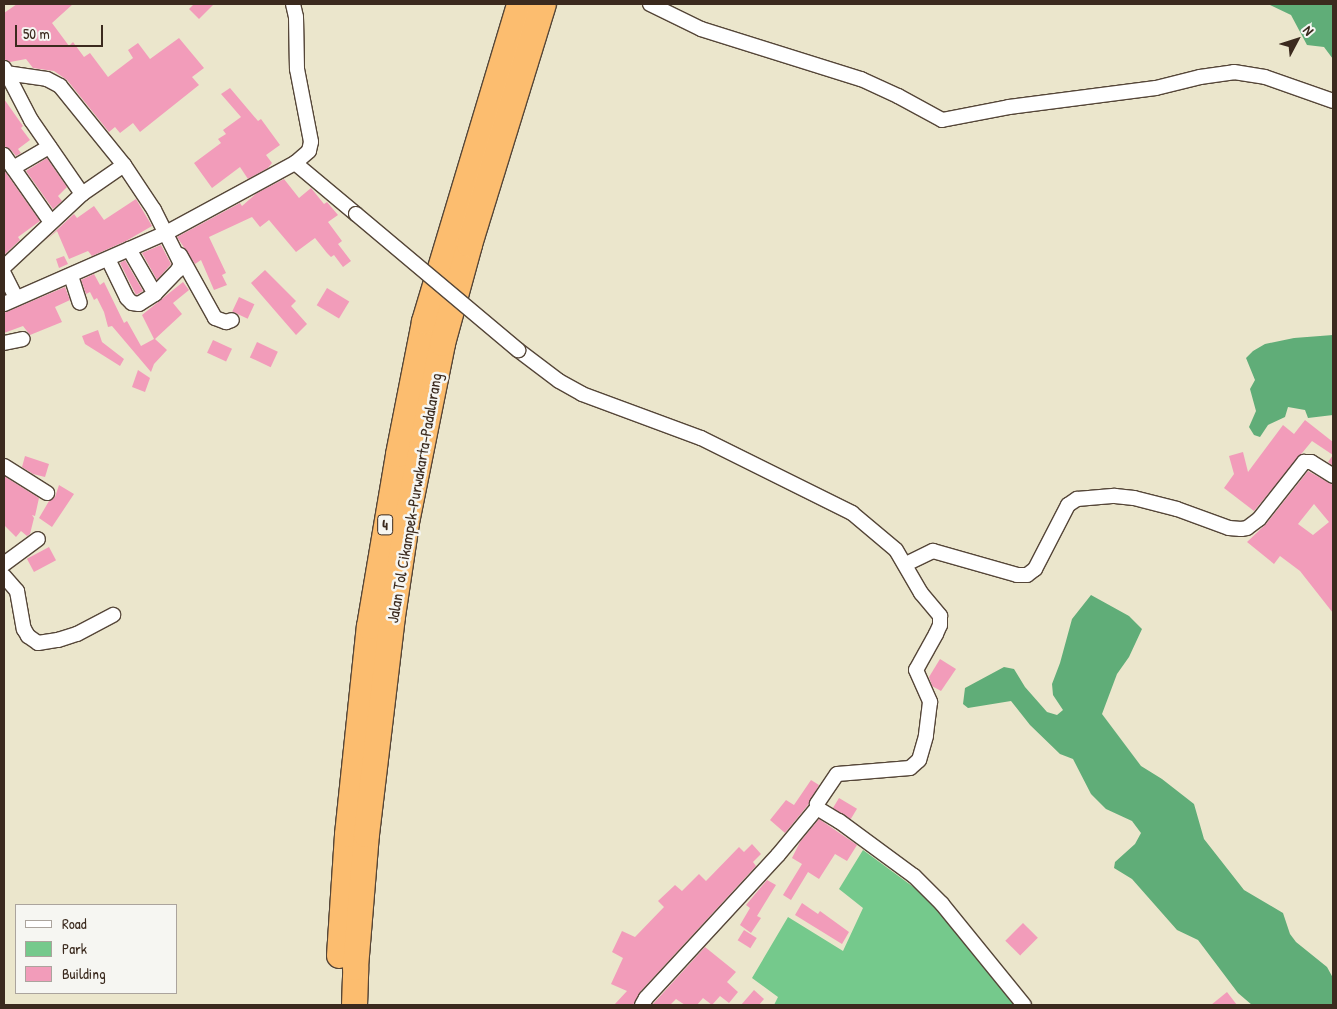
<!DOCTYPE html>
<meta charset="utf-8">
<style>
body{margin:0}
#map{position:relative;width:1337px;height:1009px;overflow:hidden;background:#ebe6cc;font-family:"Patrick Hand",sans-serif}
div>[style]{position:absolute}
.green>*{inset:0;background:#75c98c}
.forest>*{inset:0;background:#60ad78}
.building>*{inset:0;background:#f29cba;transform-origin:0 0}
.roads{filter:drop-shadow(1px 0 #554638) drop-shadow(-1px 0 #554638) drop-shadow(0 1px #554638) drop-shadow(0 -1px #554638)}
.street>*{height:14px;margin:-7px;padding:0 7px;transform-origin:7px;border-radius:7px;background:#fff}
.highway>*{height:25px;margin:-12.5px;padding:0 12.5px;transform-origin:12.5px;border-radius:12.5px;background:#fcbd6f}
.bridges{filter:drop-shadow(1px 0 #554638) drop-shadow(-1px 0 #554638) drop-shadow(0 1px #554638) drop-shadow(0 -1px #554638)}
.street-bridge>*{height:14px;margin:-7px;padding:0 7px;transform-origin:7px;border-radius:7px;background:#fff}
span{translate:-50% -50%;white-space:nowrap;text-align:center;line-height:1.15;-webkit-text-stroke:5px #f6f6f2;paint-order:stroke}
.shield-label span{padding:1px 4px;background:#f6f6f2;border:1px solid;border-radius:4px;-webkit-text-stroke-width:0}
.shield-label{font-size:15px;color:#3b2a1e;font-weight:700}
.street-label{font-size:16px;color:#3b2a1e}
.frame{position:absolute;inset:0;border:5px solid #3b2a1e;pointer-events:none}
.legend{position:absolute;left:15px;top:904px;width:162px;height:90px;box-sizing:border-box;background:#f6f6f2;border:1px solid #aba49d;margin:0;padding:6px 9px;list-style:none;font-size:15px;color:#3b2a1e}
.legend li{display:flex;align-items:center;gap:10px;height:25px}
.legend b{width:25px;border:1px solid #aba49d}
.north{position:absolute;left:1272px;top:15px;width:50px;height:50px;-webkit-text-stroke:4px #f6f6f2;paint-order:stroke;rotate:50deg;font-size:14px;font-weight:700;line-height:20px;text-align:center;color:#3b2a1e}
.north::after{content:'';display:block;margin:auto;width:18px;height:22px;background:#3b2a1e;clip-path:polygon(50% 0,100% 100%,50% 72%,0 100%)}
.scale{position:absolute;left:15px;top:25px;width:88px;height:22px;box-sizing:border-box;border:2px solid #3b2a1e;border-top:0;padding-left:6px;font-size:15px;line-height:18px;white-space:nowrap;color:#3b2a1e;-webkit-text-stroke:4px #f6f6f2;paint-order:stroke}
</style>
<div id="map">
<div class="green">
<i style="clip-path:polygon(863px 850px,923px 894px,1018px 1005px,774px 1005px,778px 997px,752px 978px,788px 917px,843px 951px,863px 908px,839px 889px)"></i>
</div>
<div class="forest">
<i style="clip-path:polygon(1268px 4px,1333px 4px,1333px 59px,1324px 47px,1307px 45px,1291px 15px)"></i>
<i style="clip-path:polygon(1333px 335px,1333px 415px,1308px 418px,1305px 410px,1288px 407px,1285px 417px,1268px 425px,1260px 437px,1254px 435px,1249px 427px,1256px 411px,1250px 389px,1255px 380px,1246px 358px,1253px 351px,1265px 344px,1294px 338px)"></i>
<i style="clip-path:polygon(1091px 595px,1129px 616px,1142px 629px,1129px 657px,1117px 674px,1102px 714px,1141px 766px,1162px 779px,1194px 804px,1204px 839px,1244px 890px,1283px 913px,1290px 934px,1296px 942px,1327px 967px,1333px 978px,1333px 1005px,1252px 1005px,1238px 993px,1198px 940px,1177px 930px,1132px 879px,1114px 868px,1115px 862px,1135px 844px,1141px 833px,1132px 821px,1106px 809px,1091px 794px,1073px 759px,1060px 754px,1030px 725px,1011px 701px,968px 708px,963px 704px,965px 688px,1004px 667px,1014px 669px,1025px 687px,1047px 712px,1057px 715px,1063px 710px,1053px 695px,1052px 684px,1060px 663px,1072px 619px)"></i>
</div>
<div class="building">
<i style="clip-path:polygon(17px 4px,73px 4px,52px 23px,69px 46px,73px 42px,84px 57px,90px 53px,108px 77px,133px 58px,128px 50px,138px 43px,150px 59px,179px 38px,204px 68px,192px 77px,199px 85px,140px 132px,133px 123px,120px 133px,115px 127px,109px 132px,67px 80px,54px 71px,33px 68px,26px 59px,10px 62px,4px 59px,4px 13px)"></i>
<i style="clip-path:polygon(194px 4px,214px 4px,199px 19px,189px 9px)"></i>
<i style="clip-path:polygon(230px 88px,258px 121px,261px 119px,280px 145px,266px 155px,272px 163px,268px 168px,248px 179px,240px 167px,212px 188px,194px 163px,221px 143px,218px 139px,226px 134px,223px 130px,241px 117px,221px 94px)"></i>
<i style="clip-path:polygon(4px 99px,23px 126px,21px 128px,30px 140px,18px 149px,21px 153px,16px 156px,11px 150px,4px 146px)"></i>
<i style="clip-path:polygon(47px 158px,67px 187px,58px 196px,62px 201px,53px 209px,26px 171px)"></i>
<i style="clip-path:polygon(4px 170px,40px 221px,18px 237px,20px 240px,4px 255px)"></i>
<i style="clip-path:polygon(284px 179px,299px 198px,311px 188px,324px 204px,327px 202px,338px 215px,328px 222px,342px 241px,338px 244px,351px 261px,343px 267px,334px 255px,331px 257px,327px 253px,315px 238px,296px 252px,269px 220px,260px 227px,252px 217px,209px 237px,226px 273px,222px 275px,227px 285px,214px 290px,201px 260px,195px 264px,177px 237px,240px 203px,242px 206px,257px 193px)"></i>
<i style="clip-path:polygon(136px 199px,152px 226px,126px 241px,92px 256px,88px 251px,69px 259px,57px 231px,45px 241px,74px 214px,77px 218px,94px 206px,104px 220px)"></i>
<i style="clip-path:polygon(161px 245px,171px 264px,157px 280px,142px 253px)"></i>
<i style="clip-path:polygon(64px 256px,68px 264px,59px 268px,56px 259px)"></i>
<i style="clip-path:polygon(125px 260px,143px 291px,136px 295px,120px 263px)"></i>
<i style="clip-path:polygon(265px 270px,296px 301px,291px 306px,307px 324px,296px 335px,251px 283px)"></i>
<i style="clip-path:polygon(94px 274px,100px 285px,104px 282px,124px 323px,127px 321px,141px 346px,154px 339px,142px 315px,183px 282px,189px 290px,173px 303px,182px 314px,155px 339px,167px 350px,154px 364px,151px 372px,112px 326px,108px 327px,104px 312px,97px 298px,94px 300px,90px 292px,86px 294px,81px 280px)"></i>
<i style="clip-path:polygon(65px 287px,70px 300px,55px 307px,62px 322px,30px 335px,23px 326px,4px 333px,4px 313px)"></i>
<i style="left:327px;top:288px;width:26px;height:20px;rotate:31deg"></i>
<i style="left:239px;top:297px;width:17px;height:16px;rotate:25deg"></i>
<i style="clip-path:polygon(98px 330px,102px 342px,124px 359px,120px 366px,85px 344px,82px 336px)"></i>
<i style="left:213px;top:340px;width:21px;height:14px;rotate:25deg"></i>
<i style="left:257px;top:342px;width:23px;height:17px;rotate:25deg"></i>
<i style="clip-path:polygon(138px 370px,150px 378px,145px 392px,132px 387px)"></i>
<i style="clip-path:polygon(1305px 420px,1333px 442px,1333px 466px,1328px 462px,1333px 455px,1312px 441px,1254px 511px,1224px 488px,1234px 474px,1229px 456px,1243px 452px,1248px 472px,1283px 425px,1294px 434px)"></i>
<i style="clip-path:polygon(25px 456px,49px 464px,45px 477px,33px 474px,22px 467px)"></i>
<i style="clip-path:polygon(evenodd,1308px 471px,1333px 485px,1333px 613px,1300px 571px,1280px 556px,1274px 564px,1247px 542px,1266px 524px,1308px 471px,1314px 504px,1329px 522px,1313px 535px,1298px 524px,1314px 504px)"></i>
<i style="clip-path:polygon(4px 476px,39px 498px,35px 516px,32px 515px,34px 518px,30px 534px,27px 536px,21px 531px,16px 537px,4px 525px)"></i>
<i style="clip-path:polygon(59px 485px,74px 494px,52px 527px,39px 518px,49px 501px,55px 497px)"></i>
<i style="left:49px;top:547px;width:15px;height:25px;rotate:62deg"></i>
<i style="clip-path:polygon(940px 659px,956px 669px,941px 691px,932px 686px,929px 677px)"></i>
<i style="clip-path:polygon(811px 780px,819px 785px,808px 805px,785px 833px,770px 820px,786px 800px,794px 805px)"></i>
<i style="left:839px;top:798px;width:21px;height:12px;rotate:31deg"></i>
<i style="clip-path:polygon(819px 819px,857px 845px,847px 861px,835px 854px,819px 879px,808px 872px,791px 900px,783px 895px,802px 864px,792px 858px,800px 842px)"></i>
<i style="clip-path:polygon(752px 844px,761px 854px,753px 862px,756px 866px,640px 992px,633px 1005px,614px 1005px,627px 991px,611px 984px,623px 958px,612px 952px,622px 931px,635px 937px,664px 907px,658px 901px,675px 885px,682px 891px,699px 874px,706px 881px,739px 847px,744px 852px)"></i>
<i style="clip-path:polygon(767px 880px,776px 885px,757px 916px,761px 918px,751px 933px,740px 925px,750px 908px,746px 905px)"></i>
<i style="clip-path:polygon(802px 903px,818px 914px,820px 911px,849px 932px,842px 944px,795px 915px)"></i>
<i style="left:1023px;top:923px;width:21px;height:25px;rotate:45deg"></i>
<i style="left:744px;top:930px;width:15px;height:12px;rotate:32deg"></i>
<i style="clip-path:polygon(705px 947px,736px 972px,727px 982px,738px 992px,729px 1003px,720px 996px,712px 1005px,703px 998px,697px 1005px,685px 1005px,676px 999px,670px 1005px,652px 1005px)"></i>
<i style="clip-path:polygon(754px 990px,764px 999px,759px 1005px,741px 1005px)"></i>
<i style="clip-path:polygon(1227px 992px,1237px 1005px,1211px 1005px)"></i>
</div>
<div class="roads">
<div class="street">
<i style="left:293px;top:4px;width:13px;rotate:77deg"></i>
<i style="left:296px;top:17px;width:52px;rotate:88.9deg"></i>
<i style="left:297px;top:69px;width:74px;rotate:79.1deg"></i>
<i style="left:311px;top:142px;width:9px;rotate:103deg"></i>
<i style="left:309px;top:151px;width:18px;rotate:139deg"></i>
<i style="left:650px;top:4px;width:57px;rotate:26.1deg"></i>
<i style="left:701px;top:29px;width:168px;rotate:17.4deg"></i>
<i style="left:861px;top:79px;width:41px;rotate:24.7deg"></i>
<i style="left:898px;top:96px;width:50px;rotate:28.6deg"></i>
<i style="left:942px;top:120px;width:68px;rotate:-11deg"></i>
<i style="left:1009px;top:107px;width:148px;rotate:-7.4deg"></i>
<i style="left:1156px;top:88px;width:45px;rotate:-14deg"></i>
<i style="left:1200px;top:77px;width:34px;rotate:-8deg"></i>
<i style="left:1234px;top:72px;width:31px;rotate:9deg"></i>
<i style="left:1265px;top:77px;width:72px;rotate:19.4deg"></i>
<i style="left:4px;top:68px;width:59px;rotate:62.6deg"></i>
<i style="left:31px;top:120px;width:90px;rotate:55.4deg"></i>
<i style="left:6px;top:73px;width:41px;rotate:8.3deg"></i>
<i style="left:47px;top:79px;width:15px;rotate:28deg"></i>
<i style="left:60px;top:86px;width:102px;rotate:51deg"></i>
<i style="left:4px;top:155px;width:82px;rotate:55deg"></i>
<i style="left:13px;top:168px;width:42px;rotate:-30.3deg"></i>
<i style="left:180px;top:255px;width:72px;rotate:60.9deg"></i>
<i style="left:215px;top:318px;width:12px;rotate:20deg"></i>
<i style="left:226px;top:322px;width:6px;rotate:-18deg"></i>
<i style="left:108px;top:259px;width:43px;rotate:64deg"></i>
<i style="left:127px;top:298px;width:7px;rotate:45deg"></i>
<i style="left:132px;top:303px;width:7px;rotate:8deg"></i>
<i style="left:139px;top:304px;width:19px;rotate:-32deg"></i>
<i style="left:155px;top:294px;width:52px;rotate:-120deg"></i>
<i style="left:4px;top:267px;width:107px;rotate:-43.1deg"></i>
<i style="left:82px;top:194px;width:51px;rotate:-34.6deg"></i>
<i style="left:124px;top:165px;width:54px;rotate:56.3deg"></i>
<i style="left:154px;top:210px;width:60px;rotate:63.4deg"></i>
<i style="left:181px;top:264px;width:7px;rotate:117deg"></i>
<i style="left:178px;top:270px;width:33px;rotate:134deg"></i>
<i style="left:4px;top:274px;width:27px;rotate:63deg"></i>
<i style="left:71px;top:276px;width:28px;rotate:72deg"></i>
<i style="left:4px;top:304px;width:177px;rotate:-23.7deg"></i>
<i style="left:166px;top:233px;width:147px;rotate:-28.5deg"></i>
<i style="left:295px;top:163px;width:80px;rotate:39.9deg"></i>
<i style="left:4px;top:343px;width:19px;rotate:-12deg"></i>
<i style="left:518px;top:350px;width:51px;rotate:37.1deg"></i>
<i style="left:559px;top:381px;width:26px;rotate:29deg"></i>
<i style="left:582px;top:394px;width:127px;rotate:20.3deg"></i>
<i style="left:701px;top:438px;width:169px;rotate:26.4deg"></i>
<i style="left:852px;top:513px;width:57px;rotate:40.1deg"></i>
<i style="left:896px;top:550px;width:50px;rotate:59.8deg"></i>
<i style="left:921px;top:593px;width:30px;rotate:50deg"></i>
<i style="left:940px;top:616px;width:9px;rotate:90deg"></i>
<i style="left:940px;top:625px;width:10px;rotate:114deg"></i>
<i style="left:936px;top:634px;width:41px;rotate:119.1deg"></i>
<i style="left:916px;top:670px;width:35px;rotate:66deg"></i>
<i style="left:930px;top:702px;width:34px;rotate:97deg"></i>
<i style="left:926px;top:736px;width:25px;rotate:106deg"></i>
<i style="left:919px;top:760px;width:12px;rotate:138deg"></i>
<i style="left:910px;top:768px;width:73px;rotate:175.3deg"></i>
<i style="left:837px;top:774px;width:36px;rotate:124deg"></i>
<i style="left:817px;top:804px;width:4px;rotate:90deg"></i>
<i style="left:817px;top:808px;width:61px;rotate:129.7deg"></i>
<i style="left:778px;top:855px;width:195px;rotate:132.7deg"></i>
<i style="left:646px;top:998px;width:8px;rotate:120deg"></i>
<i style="left:4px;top:466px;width:51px;rotate:32.1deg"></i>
<i style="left:4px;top:564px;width:42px;rotate:-36.3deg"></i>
<i style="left:906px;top:564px;width:30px;rotate:-26deg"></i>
<i style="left:933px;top:551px;width:87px;rotate:15.9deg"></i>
<i style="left:1017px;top:575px;width:10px"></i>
<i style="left:1027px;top:575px;width:10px;rotate:-37deg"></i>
<i style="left:1035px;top:569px;width:72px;rotate:-62.7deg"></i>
<i style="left:1068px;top:505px;width:11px;rotate:-34deg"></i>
<i style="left:1077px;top:499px;width:38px;rotate:-5deg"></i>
<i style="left:1115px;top:496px;width:19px;rotate:6deg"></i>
<i style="left:1134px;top:498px;width:44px;rotate:14.3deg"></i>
<i style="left:1177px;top:509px;width:55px;rotate:20.1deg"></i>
<i style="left:1229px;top:528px;width:12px;rotate:5deg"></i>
<i style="left:1241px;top:529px;width:6px;rotate:-9deg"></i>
<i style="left:1247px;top:528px;width:15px;rotate:-37deg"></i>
<i style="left:1259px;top:519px;width:73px;rotate:-51.7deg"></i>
<i style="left:1304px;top:462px;width:7px"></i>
<i style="left:1311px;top:462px;width:26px;rotate:32deg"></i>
<i style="left:4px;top:576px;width:20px;rotate:49deg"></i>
<i style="left:17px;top:591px;width:39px;rotate:80deg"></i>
<i style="left:24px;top:629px;width:8px;rotate:60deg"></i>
<i style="left:28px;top:636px;width:12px;rotate:35deg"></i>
<i style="left:38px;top:643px;width:20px;rotate:-9deg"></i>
<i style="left:58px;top:640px;width:20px;rotate:-18deg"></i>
<i style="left:77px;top:634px;width:41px;rotate:-27.8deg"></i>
<i style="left:817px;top:808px;width:26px;rotate:31deg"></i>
<i style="left:839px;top:821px;width:93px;rotate:36.3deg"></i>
<i style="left:914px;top:876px;width:40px;rotate:45deg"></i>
<i style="left:942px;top:904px;width:130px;rotate:50.9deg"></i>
</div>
<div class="highway">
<i style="left:339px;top:955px;width:121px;rotate:-86.2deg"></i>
<i style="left:347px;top:834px;width:209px;rotate:-84deg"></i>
<i style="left:369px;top:626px;width:174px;rotate:-80.4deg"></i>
<i style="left:398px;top:454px;width:136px;rotate:-78.9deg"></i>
<i style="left:424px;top:321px;width:331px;rotate:-73.3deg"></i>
<i style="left:354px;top:1005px;width:38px;rotate:-88deg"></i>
<i style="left:355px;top:967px;width:133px;rotate:-85.3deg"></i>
<i style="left:366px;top:834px;width:220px;rotate:-83.2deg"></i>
<i style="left:392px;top:616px;width:95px;rotate:-81.5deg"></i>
<i style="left:406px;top:522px;width:183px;rotate:-78.6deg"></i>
<i style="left:442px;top:343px;width:103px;rotate:-74.7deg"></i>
<i style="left:469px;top:244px;width:251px;rotate:-72.9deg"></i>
</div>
</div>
<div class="bridges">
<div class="street-bridge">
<i style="left:356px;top:214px;width:212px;rotate:40deg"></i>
</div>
</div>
<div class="shield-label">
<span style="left:385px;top:525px">4</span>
</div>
<div class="street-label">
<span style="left:414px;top:498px;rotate:-80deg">Jalan Tol Cikampek–Purwakarta–Padalarang</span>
</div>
<div class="frame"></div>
<ul class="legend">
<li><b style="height:6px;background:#fff"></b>Road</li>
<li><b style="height:14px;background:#75c98c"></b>Park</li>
<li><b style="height:14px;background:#f29cba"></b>Building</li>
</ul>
<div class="north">N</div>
<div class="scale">50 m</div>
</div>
